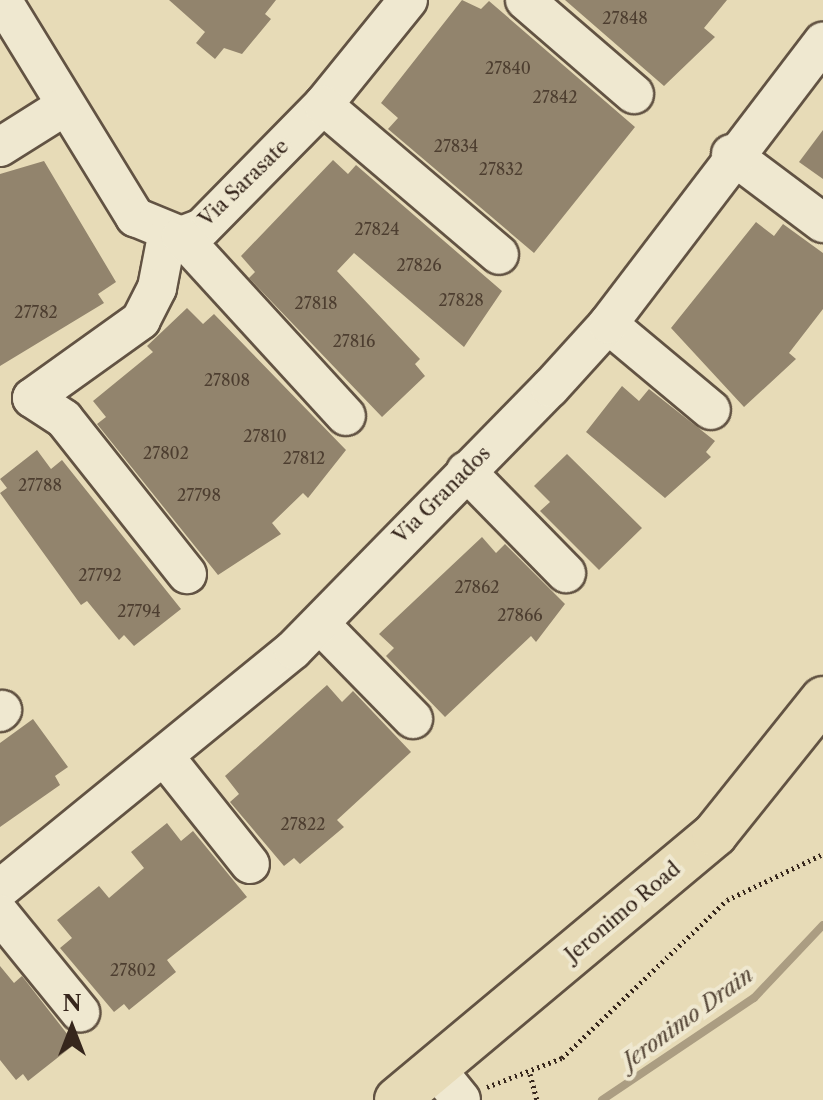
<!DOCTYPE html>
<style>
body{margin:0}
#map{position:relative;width:823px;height:1100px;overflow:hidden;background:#e7dbb7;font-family:"Libre Caslon Text",serif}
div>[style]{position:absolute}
.stream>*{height:8px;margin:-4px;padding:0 4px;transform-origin:4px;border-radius:4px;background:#ab9d82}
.building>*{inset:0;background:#92846d}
.path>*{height:5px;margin-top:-2.5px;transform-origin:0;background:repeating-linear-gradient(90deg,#36261c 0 2px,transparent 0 6px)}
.roads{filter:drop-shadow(2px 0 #625343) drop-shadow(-2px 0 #625343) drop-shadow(0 2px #625343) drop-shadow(0 -2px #625343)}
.minor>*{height:38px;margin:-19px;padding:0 19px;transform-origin:19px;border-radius:19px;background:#efe8d0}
.major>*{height:44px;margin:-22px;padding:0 22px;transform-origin:22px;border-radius:22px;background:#e7dbb7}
span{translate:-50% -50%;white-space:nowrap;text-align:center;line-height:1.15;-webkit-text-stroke:8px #efe8d0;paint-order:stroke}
.number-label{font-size:16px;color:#4d3e30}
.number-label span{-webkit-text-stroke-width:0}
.street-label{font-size:20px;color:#36261c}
.water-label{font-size:22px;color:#594a3b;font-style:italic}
.north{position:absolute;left:32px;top:988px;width:80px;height:80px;-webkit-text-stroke:6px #efe8d0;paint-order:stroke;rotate:0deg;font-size:22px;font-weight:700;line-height:32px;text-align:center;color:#36261c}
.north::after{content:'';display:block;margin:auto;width:28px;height:36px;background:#36261c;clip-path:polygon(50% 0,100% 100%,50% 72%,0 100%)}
</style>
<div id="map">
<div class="stream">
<i style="left:602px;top:1100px;width:183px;rotate:-33.9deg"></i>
<i style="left:754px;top:998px;width:100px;rotate:-46.6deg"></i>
</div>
<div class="building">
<i style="clip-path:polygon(169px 0,276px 0,265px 14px,271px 19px,242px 54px,224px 48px,215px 59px,196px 43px,205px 32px)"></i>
<i style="clip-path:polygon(462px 0,481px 9px,489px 1px,635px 127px,534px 253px,388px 129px,398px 118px,381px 103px)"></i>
<i style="clip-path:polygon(565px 0,727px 0,704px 28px,715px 37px,664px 86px)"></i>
<i style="clip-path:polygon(823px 130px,823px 179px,799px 162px)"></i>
<i style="clip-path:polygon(333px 160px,348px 174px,356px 165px,502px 291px,464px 347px,354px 253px,337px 271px,420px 359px,415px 364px,425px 376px,382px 417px,249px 278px,255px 272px,241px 256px)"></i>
<i style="clip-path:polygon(44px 161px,116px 282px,98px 294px,104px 303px,0 366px,0 174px)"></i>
<i style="clip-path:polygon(756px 222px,774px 236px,783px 224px,823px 253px,823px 309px,789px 353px,796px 359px,744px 407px,671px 328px)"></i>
<i style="clip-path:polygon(187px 308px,203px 324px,214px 314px,346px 450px,308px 498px,303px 493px,272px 523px,281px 534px,218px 575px,97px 424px,106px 417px,93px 401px,153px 352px,147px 346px)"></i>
<i style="clip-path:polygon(622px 386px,639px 401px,649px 389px,715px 441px,706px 452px,711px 457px,665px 498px,586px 432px)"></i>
<i style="clip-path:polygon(37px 450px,51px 469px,62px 460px,181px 609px,134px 646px,124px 635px,119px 640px,87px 601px,81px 605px,0 493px,7px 488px,0 479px)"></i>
<i style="clip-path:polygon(567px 454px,642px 528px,599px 570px,540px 511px,550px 502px,534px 486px)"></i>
<i style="clip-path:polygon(482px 537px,496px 553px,505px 544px,565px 604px,536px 642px,531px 636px,445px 717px,386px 656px,394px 648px,379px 634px)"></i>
<i style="clip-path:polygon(327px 685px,342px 702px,353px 691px,411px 752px,337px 820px,344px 827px,300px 864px,294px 858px,284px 866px,230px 802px,239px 794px,225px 776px)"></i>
<i style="clip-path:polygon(33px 719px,68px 767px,55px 776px,60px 785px,0 827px,0 743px)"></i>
<i style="clip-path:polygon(167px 823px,181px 841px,193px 831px,247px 897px,167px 960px,176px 972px,129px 1010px,124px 1004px,114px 1012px,60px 948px,72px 938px,57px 920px,99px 886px,109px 898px,144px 868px,131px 852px)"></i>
<i style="clip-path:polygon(0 966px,14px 983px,22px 976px,75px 1044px,28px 1081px,23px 1074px,16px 1080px,0 1060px)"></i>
</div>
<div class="path">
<i style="left:530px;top:1074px;width:27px;rotate:75deg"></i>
<i style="left:487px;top:1087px;width:80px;rotate:-21.1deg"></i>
<i style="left:562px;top:1058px;width:228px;rotate:-43.8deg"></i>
<i style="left:727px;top:900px;width:106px;rotate:-25.6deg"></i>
</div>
<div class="roads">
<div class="minor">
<i style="left:2px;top:0;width:255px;rotate:58.5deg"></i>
<i style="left:135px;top:217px;width:50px;rotate:22.4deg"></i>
<i style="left:181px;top:236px;width:22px;rotate:-21deg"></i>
<i style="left:202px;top:228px;width:173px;rotate:-45.5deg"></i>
<i style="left:323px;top:105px;width:135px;rotate:-51deg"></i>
<i style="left:525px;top:0;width:144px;rotate:40.8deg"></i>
<i style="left:323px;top:105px;width:231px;rotate:40.4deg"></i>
<i style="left:0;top:147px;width:73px;rotate:-32.2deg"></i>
<i style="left:731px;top:154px;width:115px;rotate:36.9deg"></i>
<i style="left:167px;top:236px;width:53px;rotate:100.9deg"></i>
<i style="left:157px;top:288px;width:36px;rotate:117deg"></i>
<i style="left:141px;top:320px;width:134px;rotate:144.4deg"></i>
<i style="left:32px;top:398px;width:38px;rotate:33deg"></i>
<i style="left:64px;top:419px;width:198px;rotate:51.6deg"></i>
<i style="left:181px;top:236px;width:244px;rotate:47.5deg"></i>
<i style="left:608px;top:324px;width:134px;rotate:39.9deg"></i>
<i style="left:466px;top:471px;width:143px;rotate:45.6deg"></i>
<i style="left:320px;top:624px;width:133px;rotate:45.6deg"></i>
<i style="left:0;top:712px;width:3px;rotate:-45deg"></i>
<i style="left:164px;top:756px;width:138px;rotate:51.5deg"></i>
<i style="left:0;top:889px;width:378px;rotate:-39.2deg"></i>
<i style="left:293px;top:650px;width:367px;rotate:-45.6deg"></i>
<i style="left:550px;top:388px;width:86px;rotate:-47.8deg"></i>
<i style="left:608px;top:324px;width:355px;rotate:-52.7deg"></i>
<i style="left:0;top:914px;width:127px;rotate:50.8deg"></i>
<i style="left:437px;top:1070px;width:38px;rotate:51deg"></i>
</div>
<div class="major">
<i style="left:397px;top:1100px;width:415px;rotate:-39.9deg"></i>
<i style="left:715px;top:834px;width:173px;rotate:-51.3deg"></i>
</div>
</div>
<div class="number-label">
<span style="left:625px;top:18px">27848</span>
<span style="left:508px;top:68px">27840</span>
<span style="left:555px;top:97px">27842</span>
<span style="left:456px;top:146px">27834</span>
<span style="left:501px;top:169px">27832</span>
<span style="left:377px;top:229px">27824</span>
<span style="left:419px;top:265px">27826</span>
<span style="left:461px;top:300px">27828</span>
<span style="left:316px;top:303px">27818</span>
<span style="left:36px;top:312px">27782</span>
<span style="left:354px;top:341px">27816</span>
<span style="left:227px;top:380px">27808</span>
<span style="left:265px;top:436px">27810</span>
<span style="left:166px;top:453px">27802</span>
<span style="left:304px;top:458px">27812</span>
<span style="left:40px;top:485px">27788</span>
<span style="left:199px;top:495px">27798</span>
<span style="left:100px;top:575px">27792</span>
<span style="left:477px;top:587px">27862</span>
<span style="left:139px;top:611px">27794</span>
<span style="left:520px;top:615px">27866</span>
<span style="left:303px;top:824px">27822</span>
<span style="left:133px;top:970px">27802</span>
</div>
<div class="street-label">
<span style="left:244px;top:183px;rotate:-44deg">Via Sarasate</span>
<span style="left:442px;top:495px;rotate:-45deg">Via Granados</span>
<span style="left:623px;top:912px;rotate:-40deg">Jeronimo Road</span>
</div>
<div class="water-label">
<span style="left:688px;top:1018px;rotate:-36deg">Jeronimo Drain</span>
</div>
<div class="north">N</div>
</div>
